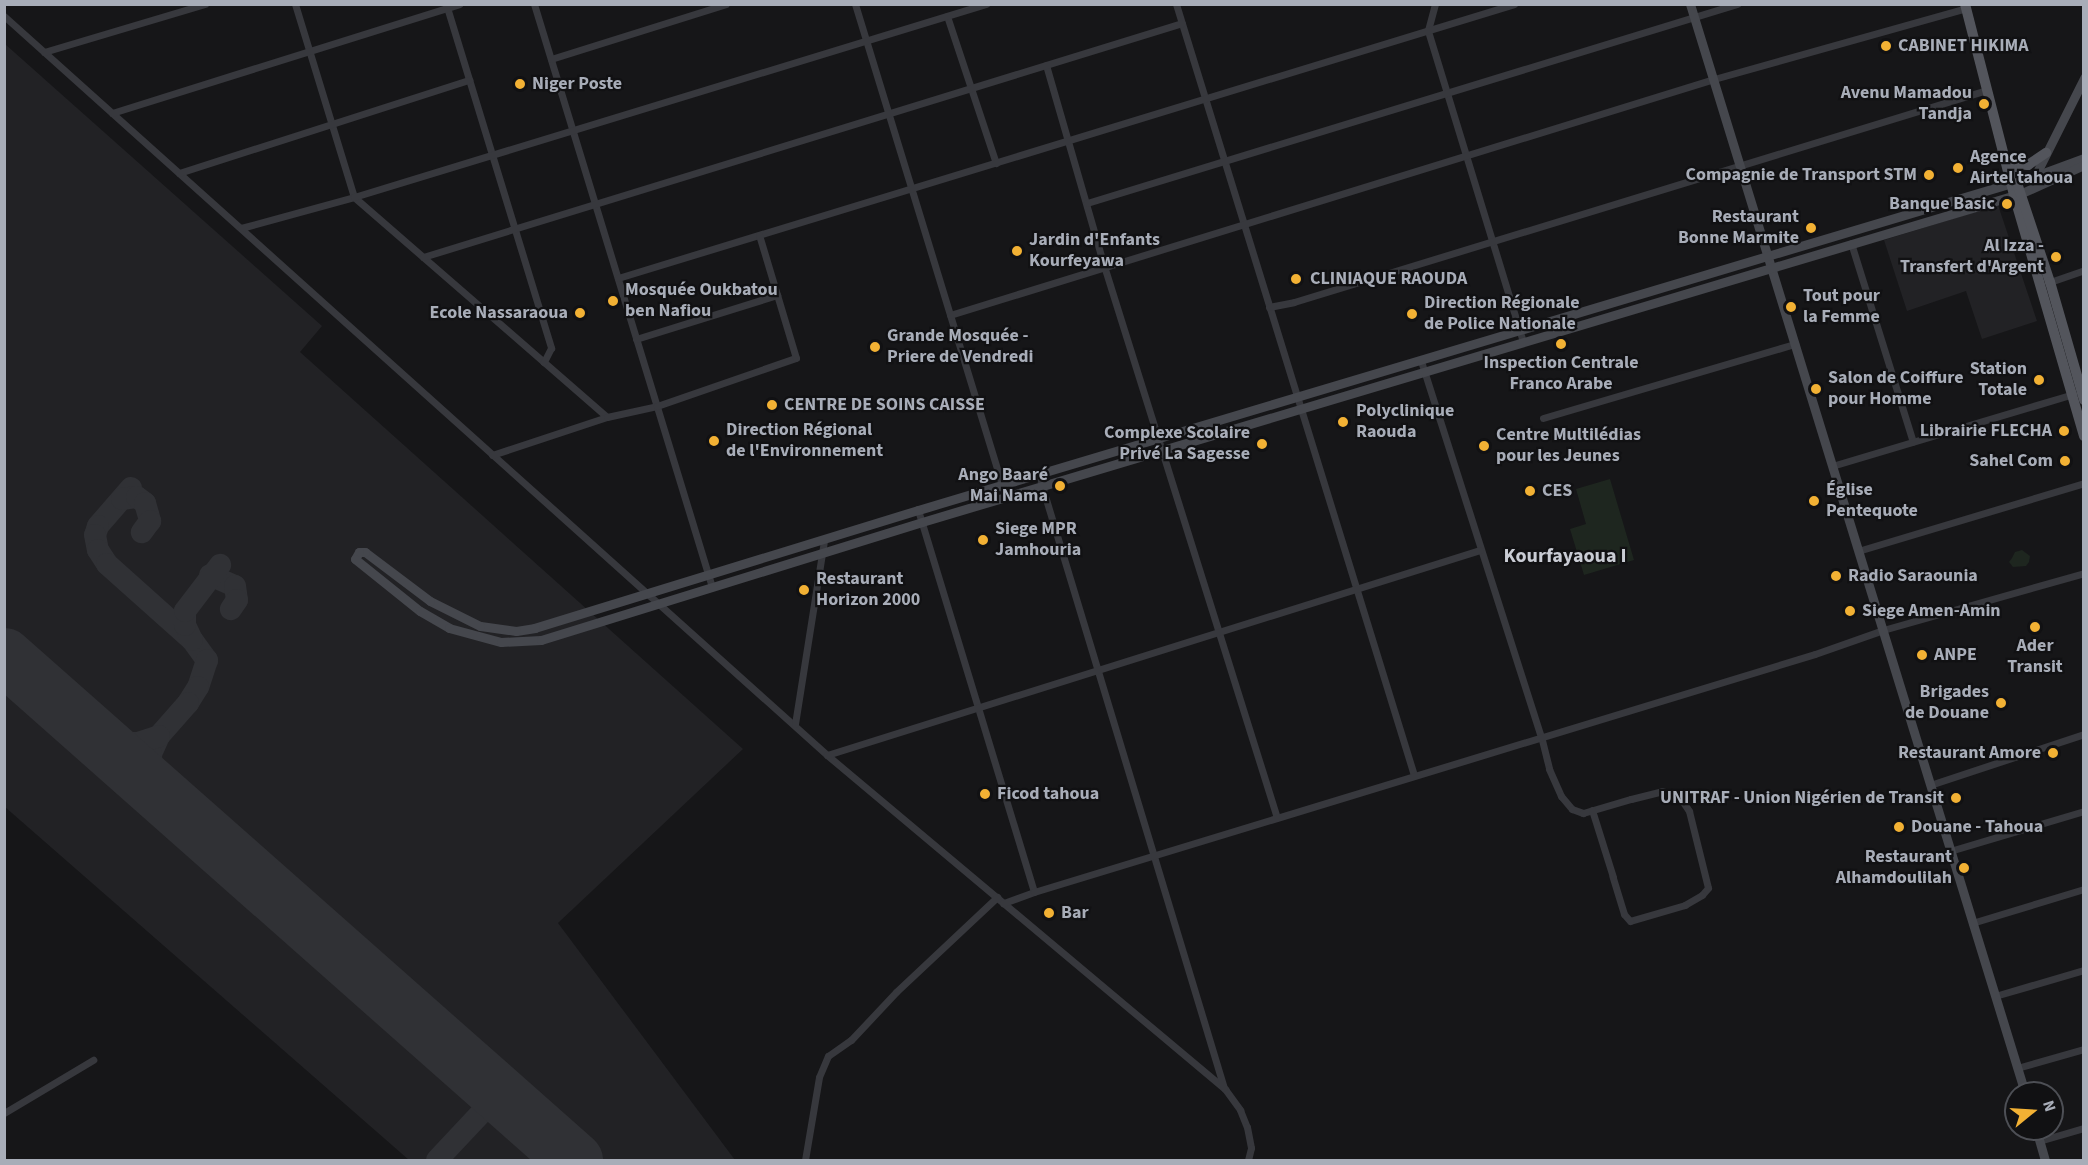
<!DOCTYPE html>
<meta charset="utf-8">
<style>
body{margin:0}
#map{position:relative;width:2088px;height:1165px;overflow:hidden;background:#161618;font-family:"Source Sans 3",sans-serif}
div>[style]{position:absolute}
.built>*{inset:0;background:#222225}
.green>*{inset:0;background:#1e261f}
.taxiway>*{height:22px;margin:-11px;padding:0 11px;transform-origin:11px;border-radius:11px;background:#303135}
.runway>*{height:57px;margin:-28.5px;padding:0 28.5px;transform-origin:28.5px;border-radius:28.5px;background:#303135}
.street>*{height:7px;margin:-3.5px;padding:0 3.5px;transform-origin:3.5px;border-radius:3.5px;background:#37383d}
.secondary>*{height:9px;margin:-4.5px;padding:0 4.5px;transform-origin:4.5px;border-radius:4.5px;background:#45474d}
.primary>*{height:10px;margin:-5px;padding:0 5px;transform-origin:5px;border-radius:5px;background:#53555c}
.dots>*{width:16px;height:16px;translate:-50% -50%;box-sizing:border-box;border:3px solid #111113;border-radius:50%}
span{translate:-50% -50%;white-space:nowrap;text-align:center;line-height:1.15;-webkit-text-stroke:4.5px #111113;paint-order:stroke}
.poi-label{font-size:18px;color:#a8adb8;font-weight:700}
.left{translate:0 -50%;text-align:left}
.right{translate:-100% -50%;text-align:right}
.neighbourhood-label{font-size:20px;color:#c9ccd4;font-weight:700}
.frame{position:absolute;inset:0;border:6px solid #a8adb8;pointer-events:none}
.north{position:absolute;left:2004px;top:1081px;width:60px;height:60px;box-sizing:border-box;background:#111113;border:2px solid #4d4f55;border-radius:50%;rotate:72deg;font-size:16px;font-weight:700;line-height:24px;text-align:center;color:#a8adb8}
.north::after{content:'';display:block;margin:auto;width:21px;height:27px;background:#f2b134;clip-path:polygon(50% 0,100% 100%,50% 72%,0 100%)}
</style>
<div id="map">
<div class="built">
<i style="clip-path:polygon(5px 44px,322px 326px,300px 352px,743px 749px,558px 923px,735px 1160px,409px 1160px,5px 807px)"></i>
<i style="clip-path:polygon(1998px 205px,2037px 321px,1982px 339px,1966px 291px,1907px 311px,1884px 240px)"></i>
</div>
<div class="green">
<i style="clip-path:polygon(1610px 479px,1634px 560px,1584px 575px,1570px 529px,1586px 524px,1576px 489px)"></i>
<i style="clip-path:polygon(2022px 550px,2030px 556px,2029px 562px,2026px 566px,2013px 567px,2009px 562px,2012px 558px,2015px 552px)"></i>
</div>
<div class="taxiway">
<i style="left:131px;top:488px;width:50px;rotate:131deg"></i>
<i style="left:98px;top:526px;width:9px;rotate:108deg"></i>
<i style="left:95px;top:535px;width:15px;rotate:79deg"></i>
<i style="left:98px;top:550px;width:17px;rotate:57deg"></i>
<i style="left:107px;top:564px;width:115px;rotate:41.8deg"></i>
<i style="left:193px;top:641px;width:24px;rotate:54deg"></i>
<i style="left:207px;top:660px;width:28px;rotate:108deg"></i>
<i style="left:198px;top:687px;width:19px;rotate:122deg"></i>
<i style="left:188px;top:703px;width:44px;rotate:131.3deg"></i>
<i style="left:159px;top:736px;width:20px;rotate:114deg"></i>
<i style="left:151px;top:754px;width:22px;rotate:87deg"></i>
<i style="left:152px;top:776px;width:33px;rotate:55deg"></i>
<i style="left:122px;top:499px;width:15px;rotate:-8deg"></i>
<i style="left:137px;top:497px;width:10px;rotate:37deg"></i>
<i style="left:145px;top:503px;width:19px;rotate:74deg"></i>
<i style="left:150px;top:521px;width:14px;rotate:126deg"></i>
<i style="left:210px;top:575px;width:27px;rotate:24deg"></i>
<i style="left:235px;top:586px;width:14px;rotate:82deg"></i>
<i style="left:237px;top:600px;width:11px;rotate:124deg"></i>
<i style="left:192px;top:640px;width:17px;rotate:-115deg"></i>
<i style="left:185px;top:625px;width:14px;rotate:-90deg"></i>
<i style="left:185px;top:611px;width:58px;rotate:-52.7deg"></i>
<i style="left:95px;top:736px;width:30px;rotate:14deg"></i>
<i style="left:124px;top:743px;width:14px"></i>
<i style="left:138px;top:743px;width:22px;rotate:-18deg"></i>
<i style="left:541px;top:1133px;width:18px;rotate:47deg"></i>
<i style="left:553px;top:1146px;width:16px;rotate:63deg"></i>
<i style="left:437px;top:1160px;width:89px;rotate:-46.8deg"></i>
</div>
<div class="runway">
<i style="left:4px;top:656px;width:761px;rotate:41.48deg"></i>
</div>
<div class="street">
<i style="left:295px;top:4px;width:202px;rotate:73deg"></i>
<i style="left:354px;top:197px;width:335px;rotate:41deg"></i>
<i style="left:446px;top:4px;width:360px;rotate:73deg"></i>
<i style="left:551px;top:348px;width:16px;rotate:117deg"></i>
<i style="left:534px;top:4px;width:610px;rotate:73.02deg"></i>
<i style="left:855px;top:4px;width:517px;rotate:73deg"></i>
<i style="left:1176px;top:4px;width:807px;rotate:72.85deg"></i>
<i style="left:1435px;top:4px;width:28px;rotate:105deg"></i>
<i style="left:1428px;top:31px;width:325px;rotate:73deg"></i>
<i style="left:4px;top:16px;width:1106px;rotate:41.92deg"></i>
<i style="left:827px;top:755px;width:520px;rotate:40deg"></i>
<i style="left:1225px;top:1089px;width:26px;rotate:54deg"></i>
<i style="left:1240px;top:1110px;width:18px;rotate:68deg"></i>
<i style="left:1247px;top:1127px;width:21px;rotate:79deg"></i>
<i style="left:1251px;top:1148px;width:12px;rotate:104deg"></i>
<i style="left:947px;top:16px;width:155px;rotate:71.6deg"></i>
<i style="left:44px;top:52px;width:168px;rotate:-16.6deg"></i>
<i style="left:551px;top:59px;width:183px;rotate:-17.4deg"></i>
<i style="left:1046px;top:65px;width:212px;rotate:73.9deg"></i>
<i style="left:1105px;top:269px;width:575px;rotate:72.6deg"></i>
<i style="left:112px;top:113px;width:364px;rotate:-17.4deg"></i>
<i style="left:179px;top:173px;width:305px;rotate:-17.8deg"></i>
<i style="left:1087px;top:203px;width:680px;rotate:-17.02deg"></i>
<i style="left:241px;top:228px;width:117px;rotate:-15.3deg"></i>
<i style="left:354px;top:197px;width:661px;rotate:-16.98deg"></i>
<i style="left:1851px;top:243px;width:208px;rotate:72.7deg"></i>
<i style="left:423px;top:257px;width:794px;rotate:-17.13deg"></i>
<i style="left:618px;top:278px;width:937px;rotate:-17deg"></i>
<i style="left:2050px;top:282px;width:36px;rotate:-19deg"></i>
<i style="left:1269px;top:307px;width:25px;rotate:-11deg"></i>
<i style="left:1294px;top:302px;width:725px;rotate:-17.01deg"></i>
<i style="left:950px;top:315px;width:800px;rotate:-17.17deg"></i>
<i style="left:1714px;top:79px;width:262px;rotate:-15.7deg"></i>
<i style="left:636px;top:339px;width:148px;rotate:-17.3deg"></i>
<i style="left:1421px;top:361px;width:394px;rotate:72.3deg"></i>
<i style="left:1541px;top:736px;width:34px;rotate:76deg"></i>
<i style="left:1549px;top:769px;width:30px;rotate:66deg"></i>
<i style="left:1561px;top:796px;width:17px;rotate:50deg"></i>
<i style="left:1572px;top:809px;width:12px;rotate:20deg"></i>
<i style="left:1583px;top:813px;width:50px;rotate:-16.3deg"></i>
<i style="left:1631px;top:799px;width:32px;rotate:-14deg"></i>
<i style="left:1662px;top:791px;width:18px;rotate:16deg"></i>
<i style="left:1679px;top:796px;width:18px;rotate:56deg"></i>
<i style="left:1689px;top:811px;width:79px;rotate:76.1deg"></i>
<i style="left:1708px;top:888px;width:9px;rotate:131deg"></i>
<i style="left:1702px;top:895px;width:20px;rotate:150deg"></i>
<i style="left:1685px;top:905px;width:57px;rotate:163.8deg"></i>
<i style="left:1630px;top:921px;width:9px;rotate:-131deg"></i>
<i style="left:1624px;top:914px;width:39px;rotate:-107deg"></i>
<i style="left:1613px;top:877px;width:70px;rotate:-107.4deg"></i>
<i style="left:1543px;top:418px;width:263px;rotate:-16.4deg"></i>
<i style="left:492px;top:455px;width:121px;rotate:-18.3deg"></i>
<i style="left:607px;top:417px;width:51px;rotate:-12.4deg"></i>
<i style="left:657px;top:406px;width:147px;rotate:-19.1deg"></i>
<i style="left:796px;top:358px;width:128px;rotate:-106.7deg"></i>
<i style="left:1832px;top:466px;width:252px;rotate:-16.6deg"></i>
<i style="left:1039px;top:476px;width:639px;rotate:73.18deg"></i>
<i style="left:918px;top:510px;width:399px;rotate:73.1deg"></i>
<i style="left:1034px;top:892px;width:33px;rotate:160deg"></i>
<i style="left:1858px;top:551px;width:236px;rotate:-16.7deg"></i>
<i style="left:795px;top:724px;width:186px;rotate:-81deg"></i>
<i style="left:827px;top:755px;width:684px;rotate:-17.43deg"></i>
<i style="left:1930px;top:785px;width:162px;rotate:-18.3deg"></i>
<i style="left:1950px;top:851px;width:140px;rotate:-16.6deg"></i>
<i style="left:1034px;top:892px;width:816px;rotate:-16.95deg"></i>
<i style="left:1815px;top:654px;width:72px;rotate:-19.4deg"></i>
<i style="left:1883px;top:630px;width:209px;rotate:-15.8deg"></i>
<i style="left:1972px;top:923px;width:117px;rotate:-16.9deg"></i>
<i style="left:1995px;top:996px;width:93px;rotate:-16.3deg"></i>
<i style="left:2017px;top:1068px;width:70px;rotate:-15.8deg"></i>
<i style="left:4px;top:1113px;width:104px;rotate:-30.8deg"></i>
<i style="left:2039px;top:1141px;width:47px;rotate:-16.1deg"></i>
<i style="left:805px;top:1160px;width:84px;rotate:-80.4deg"></i>
<i style="left:819px;top:1077px;width:23px;rotate:-67deg"></i>
<i style="left:828px;top:1056px;width:28px;rotate:-35deg"></i>
<i style="left:851px;top:1040px;width:66px;rotate:-46.8deg"></i>
<i style="left:896px;top:992px;width:139px;rotate:-43.2deg"></i>
</div>
<div class="secondary">
<i style="left:1690px;top:4px;width:1139px;rotate:72.9deg"></i>
<i style="left:2084px;top:158px;width:52px;rotate:159.8deg"></i>
<i style="left:2035px;top:176px;width:1166px;rotate:163.35deg"></i>
<i style="left:918px;top:510px;width:401px;rotate:162.9deg"></i>
<i style="left:535px;top:628px;width:19px;rotate:171deg"></i>
<i style="left:516px;top:631px;width:36px;rotate:-172deg"></i>
<i style="left:480px;top:626px;width:56px;rotate:-153.4deg"></i>
<i style="left:430px;top:601px;width:81px;rotate:-143deg"></i>
<i style="left:365px;top:552px;width:6px;rotate:180deg"></i>
<i style="left:359px;top:552px;width:8px;rotate:120deg"></i>
<i style="left:355px;top:559px;width:83px;rotate:38.7deg"></i>
<i style="left:420px;top:611px;width:34px;rotate:30deg"></i>
<i style="left:449px;top:628px;width:54px;rotate:15.1deg"></i>
<i style="left:501px;top:642px;width:40px;rotate:-2.9deg"></i>
<i style="left:541px;top:640px;width:399px;rotate:-17.2deg"></i>
<i style="left:922px;top:522px;width:1148px;rotate:-16.65deg"></i>
<i style="left:2022px;top:193px;width:68px;rotate:-24.3deg"></i>
<i style="left:2035px;top:176px;width:110px;rotate:-63.4deg"></i>
<i style="left:2036px;top:1129px;width:32px;rotate:74deg"></i>
</div>
<div class="primary">
<i style="left:1965px;top:4px;width:197px;rotate:75.6deg"></i>
<i style="left:2014px;top:195px;width:251px;rotate:73.8deg"></i>
<i style="left:2008px;top:159px;width:10px;rotate:29deg"></i>
<i style="left:2017px;top:164px;width:11px;rotate:5deg"></i>
<i style="left:2028px;top:165px;width:22px;rotate:-34deg"></i>
<i style="left:2012px;top:168px;width:120px;rotate:71.6deg"></i>
<i style="left:2050px;top:282px;width:123px;rotate:73.9deg"></i>
</div>
<div class="dots">
<i style="left:1886px;top:46px;background:#f2b134"></i>
<i style="left:520px;top:84px;background:#f2b134"></i>
<i style="left:1984px;top:104px;background:#f2b134"></i>
<i style="left:1958px;top:168px;background:#f2b134"></i>
<i style="left:1929px;top:175px;background:#f2b134"></i>
<i style="left:2007px;top:204px;background:#f2b134"></i>
<i style="left:1811px;top:228px;background:#f2b134"></i>
<i style="left:1017px;top:251px;background:#f2b134"></i>
<i style="left:2056px;top:257px;background:#f2b134"></i>
<i style="left:1296px;top:279px;background:#f2b134"></i>
<i style="left:613px;top:301px;background:#f2b134"></i>
<i style="left:1791px;top:307px;background:#f2b134"></i>
<i style="left:580px;top:313px;background:#f2b134"></i>
<i style="left:1412px;top:314px;background:#f2b134"></i>
<i style="left:1561px;top:344px;background:#f2b134"></i>
<i style="left:875px;top:347px;background:#f2b134"></i>
<i style="left:2039px;top:380px;background:#f2b134"></i>
<i style="left:1816px;top:389px;background:#f2b134"></i>
<i style="left:772px;top:405px;background:#f2b134"></i>
<i style="left:1343px;top:422px;background:#f2b134"></i>
<i style="left:2064px;top:431px;background:#f2b134"></i>
<i style="left:714px;top:441px;background:#f2b134"></i>
<i style="left:1262px;top:444px;background:#f2b134"></i>
<i style="left:1484px;top:446px;background:#f2b134"></i>
<i style="left:2065px;top:461px;background:#f2b134"></i>
<i style="left:1060px;top:486px;background:#f2b134"></i>
<i style="left:1530px;top:491px;background:#f2b134"></i>
<i style="left:1814px;top:501px;background:#f2b134"></i>
<i style="left:983px;top:540px;background:#f2b134"></i>
<i style="left:1836px;top:576px;background:#f2b134"></i>
<i style="left:804px;top:590px;background:#f2b134"></i>
<i style="left:1850px;top:611px;background:#f2b134"></i>
<i style="left:2035px;top:627px;background:#f2b134"></i>
<i style="left:1922px;top:655px;background:#f2b134"></i>
<i style="left:2001px;top:703px;background:#f2b134"></i>
<i style="left:2053px;top:753px;background:#f2b134"></i>
<i style="left:985px;top:794px;background:#f2b134"></i>
<i style="left:1956px;top:798px;background:#f2b134"></i>
<i style="left:1899px;top:827px;background:#f2b134"></i>
<i style="left:1964px;top:868px;background:#f2b134"></i>
<i style="left:1049px;top:913px;background:#f2b134"></i>
</div>
<div class="poi-label">
<span class="left" style="left:1898px;top:46px">CABINET HIKIMA</span>
<span class="left" style="left:532px;top:84px">Niger Poste</span>
<span class="right" style="left:1972px;top:104px">Avenu Mamadou<br>Tandja</span>
<span class="left" style="left:1970px;top:168px">Agence<br>Airtel tahoua</span>
<span class="right" style="left:1917px;top:175px">Compagnie de Transport STM</span>
<span class="right" style="left:1995px;top:204px">Banque Basic</span>
<span class="right" style="left:1799px;top:228px">Restaurant<br>Bonne Marmite</span>
<span class="left" style="left:1029px;top:251px">Jardin d'Enfants<br>Kourfeyawa</span>
<span class="right" style="left:2044px;top:257px">Al Izza -<br>Transfert d'Argent</span>
<span class="left" style="left:1310px;top:279px">CLINIAQUE RAOUDA</span>
<span class="left" style="left:625px;top:301px">Mosquée Oukbatou<br>ben Nafiou</span>
<span class="left" style="left:1803px;top:307px">Tout pour<br>la Femme</span>
<span class="left" style="left:1424px;top:314px">Direction Régionale<br>de Police Nationale</span>
<span class="right" style="left:568px;top:313px">Ecole Nassaraoua</span>
<span class="left" style="left:887px;top:347px">Grande Mosquée -<br>Priere de Vendredi</span>
<span style="left:1561px;top:374px">Inspection Centrale<br>Franco Arabe</span>
<span class="right" style="left:2027px;top:380px">Station<br>Totale</span>
<span class="left" style="left:1828px;top:389px">Salon de Coiffure<br>pour Homme</span>
<span class="left" style="left:784px;top:405px">CENTRE DE SOINS CAISSE</span>
<span class="left" style="left:1356px;top:422px">Polyclinique<br>Raouda</span>
<span class="left" style="left:726px;top:441px">Direction Régional<br>de l'Environnement</span>
<span class="right" style="left:2052px;top:431px">Librairie FLECHA</span>
<span class="right" style="left:1250px;top:444px">Complexe Scolaire<br>Privé La Sagesse</span>
<span class="left" style="left:1496px;top:446px">Centre Multilédias<br>pour les Jeunes</span>
<span class="right" style="left:2053px;top:461px">Sahel Com</span>
<span class="right" style="left:1048px;top:486px">Ango Baaré<br>Mai Nama</span>
<span class="left" style="left:1542px;top:491px">CES</span>
<span class="left" style="left:1826px;top:501px">Église<br>Pentequote</span>
<span class="left" style="left:995px;top:540px">Siege MPR<br>Jamhouria</span>
<span class="left" style="left:1848px;top:576px">Radio Saraounia</span>
<span class="left" style="left:816px;top:590px">Restaurant<br>Horizon 2000</span>
<span class="left" style="left:1862px;top:611px">Siege Amen-Amin</span>
<span style="left:2035px;top:657px">Ader<br>Transit</span>
<span class="left" style="left:1934px;top:655px">ANPE</span>
<span class="right" style="left:1989px;top:703px">Brigades<br>de Douane</span>
<span class="right" style="left:2041px;top:753px">Restaurant Amore</span>
<span class="left" style="left:997px;top:794px">Ficod tahoua</span>
<span class="right" style="left:1944px;top:798px">UNITRAF - Union Nigérien de Transit</span>
<span class="left" style="left:1911px;top:827px">Douane - Tahoua</span>
<span class="right" style="left:1952px;top:868px">Restaurant<br>Alhamdoulilah</span>
<span class="left" style="left:1061px;top:913px">Bar</span>
</div>
<div class="neighbourhood-label">
<span style="left:1565px;top:556px">Kourfayaoua I</span>
</div>
<div class="frame"></div>
<div class="north">N</div>
</div>
